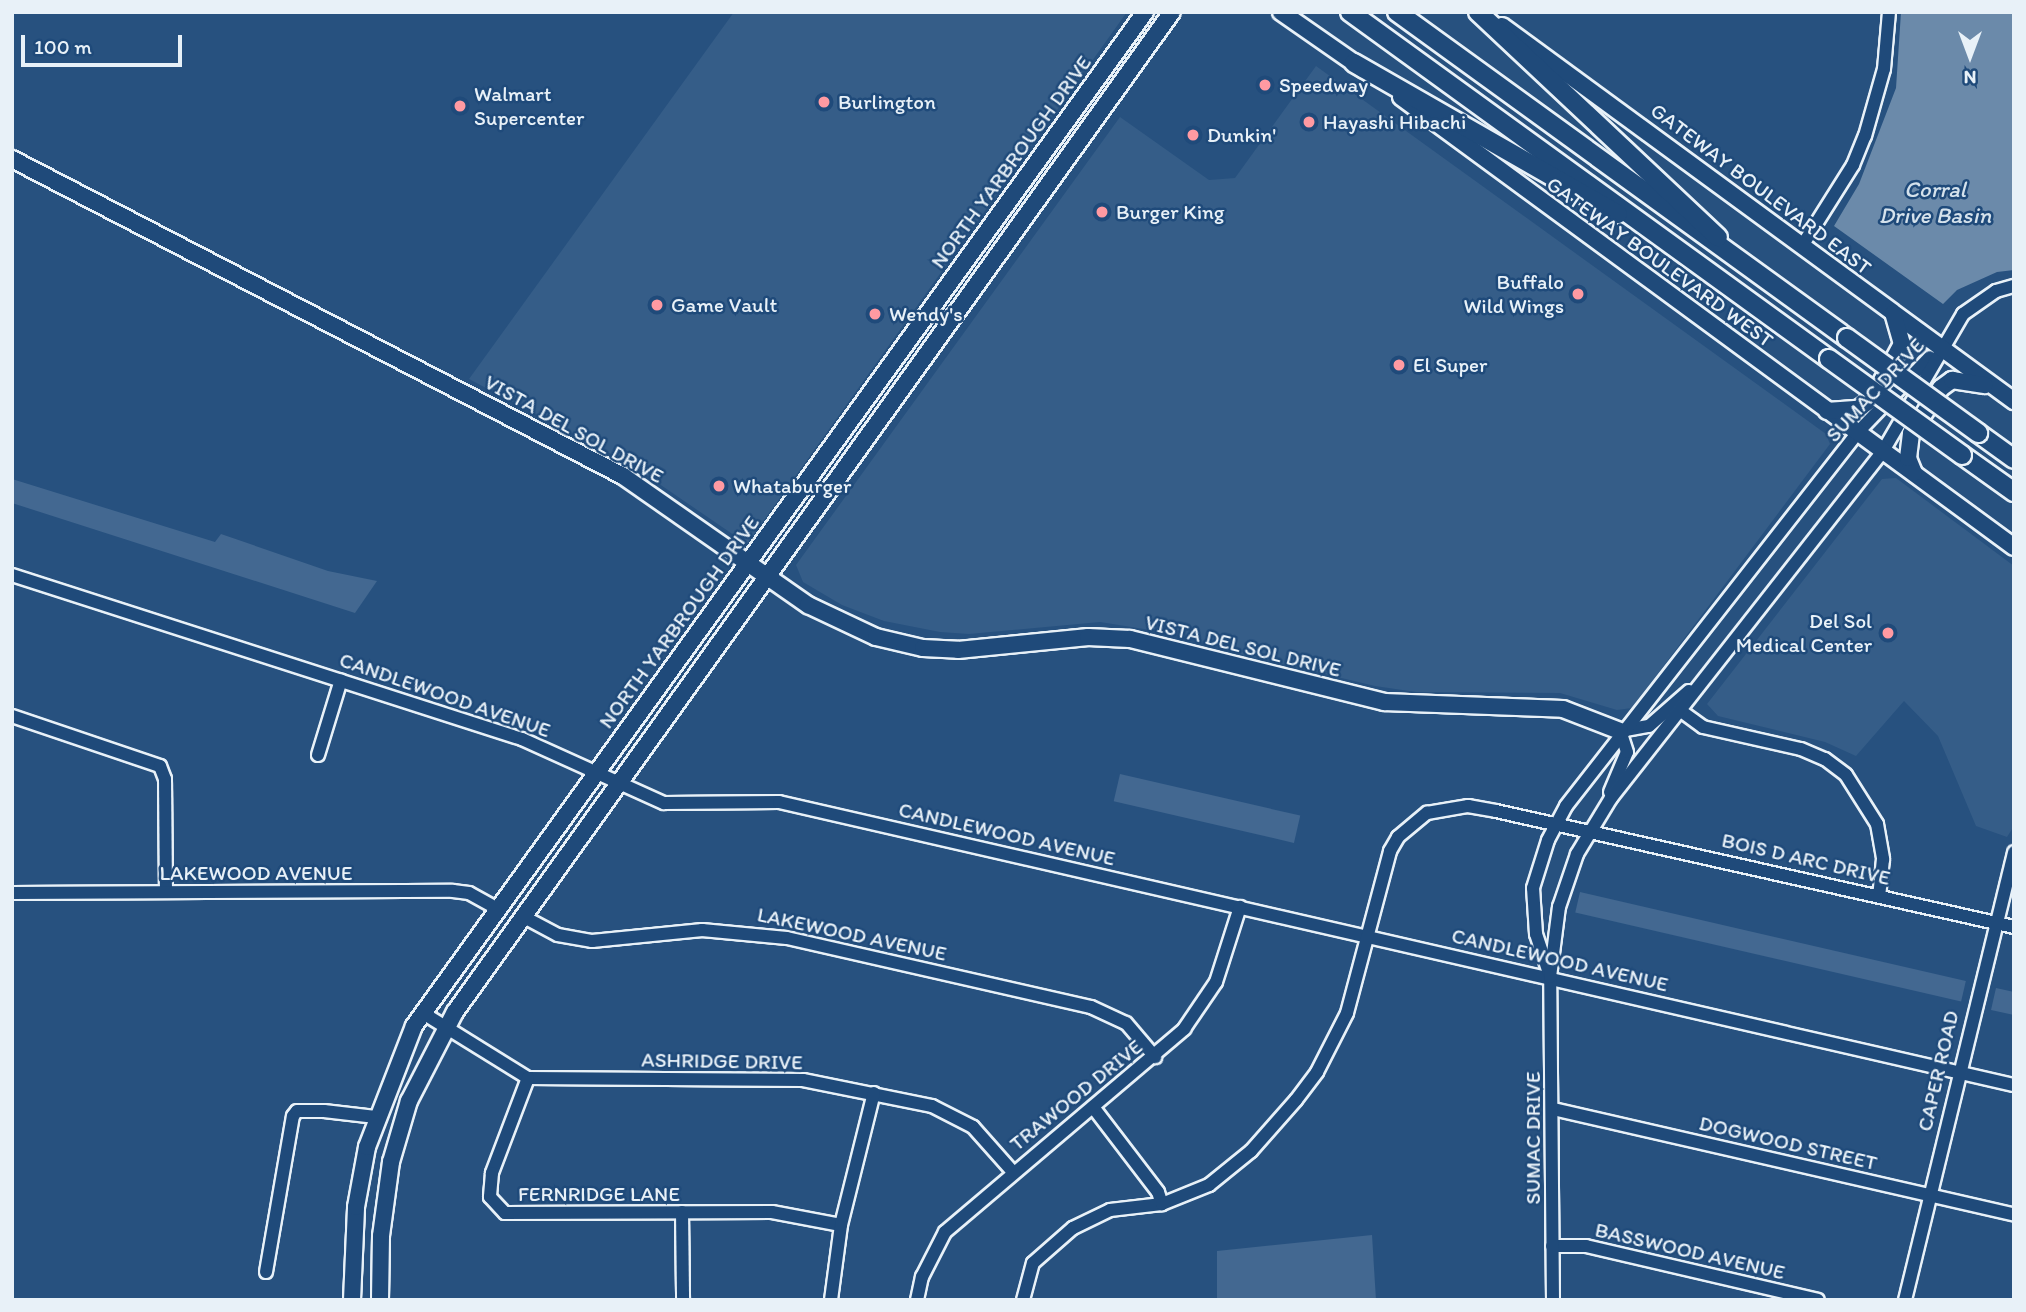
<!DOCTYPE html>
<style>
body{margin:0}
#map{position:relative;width:2026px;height:1312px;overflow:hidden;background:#27517f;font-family:Itim,sans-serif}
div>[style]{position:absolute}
.built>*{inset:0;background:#355d88}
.green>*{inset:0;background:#436891;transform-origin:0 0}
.water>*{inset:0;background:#6b8aaa}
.roads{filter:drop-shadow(2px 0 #e8f1f8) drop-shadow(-2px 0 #e8f1f8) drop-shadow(0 2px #e8f1f8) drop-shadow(0 -2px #e8f1f8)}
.minor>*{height:12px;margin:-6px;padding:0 6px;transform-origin:6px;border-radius:6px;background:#1f4a7a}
.major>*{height:16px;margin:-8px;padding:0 8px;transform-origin:8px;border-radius:8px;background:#1f4a7a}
.highway>*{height:18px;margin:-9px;padding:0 9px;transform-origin:9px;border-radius:9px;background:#1f4a7a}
.bridges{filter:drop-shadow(2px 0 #e8f1f8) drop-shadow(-2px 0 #e8f1f8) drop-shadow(0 2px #e8f1f8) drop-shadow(0 -2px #e8f1f8)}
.highway-bridge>*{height:18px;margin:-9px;padding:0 9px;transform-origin:9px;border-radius:9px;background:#1f4a7a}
.dots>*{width:19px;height:19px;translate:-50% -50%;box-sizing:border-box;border:4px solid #1f4a7a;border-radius:50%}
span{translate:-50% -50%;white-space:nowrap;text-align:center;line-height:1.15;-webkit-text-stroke:5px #1f4a7a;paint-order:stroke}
.poi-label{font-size:21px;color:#e8f1f8}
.left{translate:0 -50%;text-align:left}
.right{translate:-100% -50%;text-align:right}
.street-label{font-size:21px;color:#e8f1f8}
.water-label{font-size:23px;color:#d5e2ec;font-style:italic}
.frame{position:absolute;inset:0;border:14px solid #e8f1f8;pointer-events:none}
.north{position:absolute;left:1935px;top:21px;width:70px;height:70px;-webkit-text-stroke:5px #1f4a7a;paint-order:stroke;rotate:180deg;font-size:19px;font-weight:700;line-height:28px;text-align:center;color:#e8f1f8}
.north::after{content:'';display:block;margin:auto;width:24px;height:32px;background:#e8f1f8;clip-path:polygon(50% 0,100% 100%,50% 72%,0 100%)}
.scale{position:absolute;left:21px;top:35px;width:161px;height:32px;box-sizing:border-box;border:4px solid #e8f1f8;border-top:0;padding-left:9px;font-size:21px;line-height:24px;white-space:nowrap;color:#e8f1f8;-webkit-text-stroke:5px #1f4a7a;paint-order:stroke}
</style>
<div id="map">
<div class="built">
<i style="clip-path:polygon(734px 12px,1127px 12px,747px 544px,630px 464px,469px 379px)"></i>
<i style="clip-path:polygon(1316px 66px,1826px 434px,1830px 444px,1632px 708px,1617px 710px,1560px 693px,1416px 692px,1375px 686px,1232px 652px,1175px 634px,1100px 622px,969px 634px,940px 632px,884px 621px,842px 605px,803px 582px,796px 565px,1120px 117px,1209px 180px,1235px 178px)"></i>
<i style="clip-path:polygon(1896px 478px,2014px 566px,2014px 826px,2007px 837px,1976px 826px,1938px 736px,1904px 701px,1856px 756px,1825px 742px,1718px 716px,1707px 704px,1882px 479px)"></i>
</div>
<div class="green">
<i style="clip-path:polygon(12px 479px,215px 542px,221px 534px,328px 571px,377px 581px,355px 613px,12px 503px)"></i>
<i style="left:1120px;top:774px;width:185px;height:28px;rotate:13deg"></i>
<i style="left:1580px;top:892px;width:396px;height:21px;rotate:13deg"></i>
<i style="clip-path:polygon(1996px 988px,2014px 992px,2014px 1015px,1991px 1010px)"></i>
<i style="clip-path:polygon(1372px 1235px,1376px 1300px,1217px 1300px,1217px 1251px)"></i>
</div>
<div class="water">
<i style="clip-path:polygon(1901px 12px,2014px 12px,2014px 270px,1997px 272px,1957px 290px,1943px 304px,1834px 226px,1859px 184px,1896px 88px)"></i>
</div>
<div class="roads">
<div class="minor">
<i style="left:1802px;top:246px;width:96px;rotate:-57.8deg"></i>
<i style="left:1853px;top:165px;width:31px;rotate:-68deg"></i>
<i style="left:1865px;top:136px;width:70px;rotate:-74.2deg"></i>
<i style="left:1884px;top:69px;width:57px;rotate:-85deg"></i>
<i style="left:12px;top:575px;width:536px;rotate:17.83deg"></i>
<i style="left:522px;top:739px;width:156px;rotate:24.3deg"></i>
<i style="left:664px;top:803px;width:115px;rotate:-0.5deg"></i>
<i style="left:779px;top:802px;width:1267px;rotate:12.91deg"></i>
<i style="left:1681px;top:711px;width:27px;rotate:36deg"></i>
<i style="left:1703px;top:727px;width:100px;rotate:12.7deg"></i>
<i style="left:1801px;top:749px;width:26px;rotate:23deg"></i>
<i style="left:1825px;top:759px;width:26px;rotate:37deg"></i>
<i style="left:1846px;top:775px;width:58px;rotate:57.7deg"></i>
<i style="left:1877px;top:824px;width:36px;rotate:80deg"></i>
<i style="left:1883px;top:859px;width:36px;rotate:96deg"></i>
<i style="left:12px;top:716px;width:156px;rotate:18.7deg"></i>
<i style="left:160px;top:766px;width:14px;rotate:69deg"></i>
<i style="left:165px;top:779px;width:113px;rotate:89.5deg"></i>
<i style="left:1620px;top:731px;width:29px;rotate:-10deg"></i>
<i style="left:1649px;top:726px;width:53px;rotate:-41.2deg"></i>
<i style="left:318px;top:755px;width:78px;rotate:-73deg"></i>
<i style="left:1610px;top:792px;width:43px;rotate:-67deg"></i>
<i style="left:1627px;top:752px;width:22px;rotate:-108deg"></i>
<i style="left:12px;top:893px;width:441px;rotate:-0.3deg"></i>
<i style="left:453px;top:891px;width:16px;rotate:7deg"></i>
<i style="left:469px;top:893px;width:31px;rotate:29deg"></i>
<i style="left:524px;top:917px;width:38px;rotate:28deg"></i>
<i style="left:558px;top:935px;width:35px;rotate:10deg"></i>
<i style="left:592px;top:941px;width:111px;rotate:-5.7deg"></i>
<i style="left:702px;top:930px;width:85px;rotate:5.4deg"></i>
<i style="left:787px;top:938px;width:312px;rotate:12.8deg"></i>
<i style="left:1091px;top:1007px;width:38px;rotate:25deg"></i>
<i style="left:1126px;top:1023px;width:45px;rotate:49.5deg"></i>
<i style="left:1549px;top:973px;width:41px;rotate:-108.4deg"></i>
<i style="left:1536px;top:934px;width:46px;rotate:-93.7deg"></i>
<i style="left:1533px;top:888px;width:50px;rotate:-72.6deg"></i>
<i style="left:1548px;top:840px;width:38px;rotate:-62deg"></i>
<i style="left:1566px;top:806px;width:473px;rotate:-52deg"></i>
<i style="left:1857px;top:433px;width:105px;rotate:-46.2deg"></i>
<i style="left:423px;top:1013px;width:123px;rotate:31.8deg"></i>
<i style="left:528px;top:1078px;width:275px;rotate:0.4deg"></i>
<i style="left:803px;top:1080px;width:132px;rotate:11.4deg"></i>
<i style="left:932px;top:1106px;width:46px;rotate:27.1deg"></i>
<i style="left:973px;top:1127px;width:59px;rotate:48.4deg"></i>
<i style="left:528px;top:1078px;width:102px;rotate:110.8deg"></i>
<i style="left:492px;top:1173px;width:24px;rotate:95deg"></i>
<i style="left:490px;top:1197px;width:22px;rotate:47deg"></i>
<i style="left:505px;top:1213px;width:267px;rotate:-0.2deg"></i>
<i style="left:772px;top:1212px;width:70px;rotate:10.7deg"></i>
<i style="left:1093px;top:1107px;width:107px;rotate:52.6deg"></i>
<i style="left:1158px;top:1192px;width:13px;rotate:72deg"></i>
<i style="left:1553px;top:1109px;width:473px;rotate:12.9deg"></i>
<i style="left:682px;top:1212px;width:88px;rotate:89.3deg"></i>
<i style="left:1552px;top:1246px;width:34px"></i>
<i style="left:1586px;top:1246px;width:238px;rotate:13.1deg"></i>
<i style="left:266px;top:1272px;width:158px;rotate:-80.2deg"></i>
<i style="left:293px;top:1116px;width:6px;rotate:-51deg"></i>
<i style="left:297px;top:1111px;width:27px"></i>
<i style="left:324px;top:1111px;width:52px;rotate:6.6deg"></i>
<i style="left:831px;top:1300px;width:76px;rotate:-82.4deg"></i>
<i style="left:841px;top:1225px;width:136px;rotate:-76deg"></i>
<i style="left:917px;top:1300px;width:24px;rotate:-78deg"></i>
<i style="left:922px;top:1277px;width:51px;rotate:-62.9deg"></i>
<i style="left:945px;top:1232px;width:314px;rotate:-40.3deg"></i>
<i style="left:1184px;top:1029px;width:57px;rotate:-55.8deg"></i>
<i style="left:1216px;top:982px;width:79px;rotate:-72.3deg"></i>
<i style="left:1023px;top:1300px;width:38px;rotate:-75deg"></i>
<i style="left:1033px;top:1263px;width:53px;rotate:-41.2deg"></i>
<i style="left:1073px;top:1228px;width:41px;rotate:-25.9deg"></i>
<i style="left:1110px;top:1210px;width:52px;rotate:-6.6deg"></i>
<i style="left:1162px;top:1204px;width:51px;rotate:-22deg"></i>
<i style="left:1209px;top:1185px;width:54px;rotate:-39deg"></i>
<i style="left:1251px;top:1151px;width:68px;rotate:-48.6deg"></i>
<i style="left:1296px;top:1100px;width:35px;rotate:-53deg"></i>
<i style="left:1317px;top:1072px;width:66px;rotate:-63deg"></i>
<i style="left:1347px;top:1013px;width:168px;rotate:-75.1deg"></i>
<i style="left:1390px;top:851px;width:16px;rotate:-60deg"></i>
<i style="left:1398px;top:837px;width:38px;rotate:-40deg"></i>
<i style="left:1427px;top:813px;width:42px;rotate:-9.7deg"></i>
<i style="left:1468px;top:806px;width:28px;rotate:10deg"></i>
<i style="left:1496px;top:811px;width:531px;rotate:12.62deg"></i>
<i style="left:1553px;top:1300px;width:323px;rotate:-90.5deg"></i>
<i style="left:1550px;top:977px;width:71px;rotate:-82.7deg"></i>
<i style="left:1559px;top:907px;width:56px;rotate:-71.2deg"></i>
<i style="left:1577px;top:854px;width:66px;rotate:-58.7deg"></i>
<i style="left:1611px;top:798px;width:441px;rotate:-51.9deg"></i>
<i style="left:1883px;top:451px;width:159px;rotate:-59.7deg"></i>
<i style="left:1963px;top:314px;width:40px;rotate:-34.9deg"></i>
<i style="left:1996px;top:291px;width:19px;rotate:-16deg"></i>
<i style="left:1905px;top:1300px;width:461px;rotate:-76.3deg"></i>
</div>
<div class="major">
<i style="left:1281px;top:12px;width:100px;rotate:34.8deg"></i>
<i style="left:1502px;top:26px;width:635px;rotate:36.22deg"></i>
<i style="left:1401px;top:97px;width:760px;rotate:36.28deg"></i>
<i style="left:12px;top:159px;width:688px;rotate:27.42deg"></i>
<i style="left:623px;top:476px;width:226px;rotate:34.9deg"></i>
<i style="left:808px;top:605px;width:75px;rotate:25.2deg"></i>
<i style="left:876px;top:637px;width:48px;rotate:13.2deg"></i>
<i style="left:923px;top:648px;width:35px;rotate:3deg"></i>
<i style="left:958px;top:650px;width:131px;rotate:-5.7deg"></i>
<i style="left:1088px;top:637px;width:42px;rotate:2.7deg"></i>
<i style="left:1130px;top:639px;width:262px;rotate:13.9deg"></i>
<i style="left:1384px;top:702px;width:179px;rotate:2.2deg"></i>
<i style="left:1563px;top:709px;width:61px;rotate:21.1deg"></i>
<i style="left:1827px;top:411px;width:31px;rotate:-4deg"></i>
<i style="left:1858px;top:409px;width:17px;rotate:-36deg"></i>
<i style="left:1872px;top:399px;width:63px;rotate:-61.4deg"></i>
<i style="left:1902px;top:344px;width:32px;rotate:-106deg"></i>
<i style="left:1914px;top:473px;width:16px;rotate:-112deg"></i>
<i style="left:1908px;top:458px;width:25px;rotate:-83deg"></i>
<i style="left:1911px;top:433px;width:54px;rotate:-56.3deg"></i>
<i style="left:1941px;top:388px;width:14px;rotate:-36deg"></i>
<i style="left:1952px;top:380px;width:33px;rotate:9deg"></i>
<i style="left:352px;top:1300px;width:93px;rotate:-87.5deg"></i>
<i style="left:356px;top:1207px;width:61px;rotate:-79.6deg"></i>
<i style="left:367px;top:1147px;width:130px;rotate:-68.8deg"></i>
<i style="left:414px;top:1026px;width:1250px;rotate:-54.21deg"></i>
<i style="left:380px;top:1300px;width:64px;rotate:-89.1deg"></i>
<i style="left:381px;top:1236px;width:75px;rotate:-82.3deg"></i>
<i style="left:391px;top:1162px;width:64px;rotate:-73.6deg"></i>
<i style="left:409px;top:1101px;width:100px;rotate:-62.7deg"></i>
<i style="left:455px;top:1012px;width:1230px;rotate:-54.36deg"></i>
</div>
<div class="highway">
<i style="left:1350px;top:12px;width:591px;rotate:35.92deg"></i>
<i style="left:1397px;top:12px;width:556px;rotate:35.92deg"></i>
<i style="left:1478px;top:12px;width:329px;rotate:43.2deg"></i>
<i style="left:1354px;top:63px;width:304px;rotate:29.8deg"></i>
<i style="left:1978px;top:433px;width:44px;rotate:35.8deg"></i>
<i style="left:1962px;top:455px;width:64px;rotate:35.4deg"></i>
</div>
</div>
<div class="bridges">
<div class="highway-bridge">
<i style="left:1847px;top:338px;width:162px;rotate:35.9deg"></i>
<i style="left:1829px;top:359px;width:164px;rotate:35.8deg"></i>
</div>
</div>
<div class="dots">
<i style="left:1265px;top:85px;background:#ff9aa2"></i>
<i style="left:824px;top:102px;background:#ff9aa2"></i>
<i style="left:460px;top:106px;background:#ff9aa2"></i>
<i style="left:1309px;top:122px;background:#ff9aa2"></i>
<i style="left:1193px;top:135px;background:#ff9aa2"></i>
<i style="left:1102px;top:212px;background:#ff9aa2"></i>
<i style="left:1578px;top:294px;background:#ff9aa2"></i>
<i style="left:657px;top:305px;background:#ff9aa2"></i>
<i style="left:875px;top:314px;background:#ff9aa2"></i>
<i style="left:1399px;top:365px;background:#ff9aa2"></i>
<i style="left:719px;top:486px;background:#ff9aa2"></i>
<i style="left:1888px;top:633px;background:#ff9aa2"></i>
</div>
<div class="poi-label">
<span class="left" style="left:1279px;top:85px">Speedway</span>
<span class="left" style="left:474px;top:106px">Walmart<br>Supercenter</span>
<span class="left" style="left:838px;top:102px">Burlington</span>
<span class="left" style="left:1323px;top:122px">Hayashi Hibachi</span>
<span class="left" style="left:1207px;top:135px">Dunkin'</span>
<span class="left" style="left:1116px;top:212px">Burger King</span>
<span class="right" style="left:1564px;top:294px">Buffalo<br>Wild Wings</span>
<span class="left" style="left:671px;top:305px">Game Vault</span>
<span class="left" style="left:889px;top:314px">Wendy's</span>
<span class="left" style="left:1413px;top:365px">El Super</span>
<span class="left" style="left:733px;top:486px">Whataburger</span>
<span class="right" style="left:1872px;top:633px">Del Sol<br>Medical Center</span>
</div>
<div class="street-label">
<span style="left:1011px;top:162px;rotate:-54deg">NORTH YARBROUGH DRIVE</span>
<span style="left:1761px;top:189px;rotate:37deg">GATEWAY BOULEVARD EAST</span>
<span style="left:1660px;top:262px;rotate:36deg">GATEWAY BOULEVARD WEST</span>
<span style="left:1875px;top:390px;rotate:-47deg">SUMAC DRIVE</span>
<span style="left:574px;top:429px;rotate:29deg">VISTA DEL SOL DRIVE</span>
<span style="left:679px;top:622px;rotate:-54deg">NORTH YARBROUGH DRIVE</span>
<span style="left:1243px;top:646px;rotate:14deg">VISTA DEL SOL DRIVE</span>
<span style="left:445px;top:695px;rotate:19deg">CANDLEWOOD AVENUE</span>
<span style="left:1007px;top:834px;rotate:13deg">CANDLEWOOD AVENUE</span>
<span style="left:1806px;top:859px;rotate:13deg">BOIS D ARC DRIVE</span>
<span style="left:256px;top:873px">LAKEWOOD AVENUE</span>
<span style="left:852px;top:934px;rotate:12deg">LAKEWOOD AVENUE</span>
<span style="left:1560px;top:960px;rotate:13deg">CANDLEWOOD AVENUE</span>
<span style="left:722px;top:1061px;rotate:1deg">ASHRIDGE DRIVE</span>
<span style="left:1938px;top:1071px;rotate:-77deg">CAPER ROAD</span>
<span style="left:1076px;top:1095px;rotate:-39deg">TRAWOOD DRIVE</span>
<span style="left:1533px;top:1138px;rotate:-90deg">SUMAC DRIVE</span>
<span style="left:1788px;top:1143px;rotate:13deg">DOGWOOD STREET</span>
<span style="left:599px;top:1194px">FERNRIDGE LANE</span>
<span style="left:1690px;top:1251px;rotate:13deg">BASSWOOD AVENUE</span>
</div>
<div class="water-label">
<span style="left:1935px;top:202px">Corral<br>Drive Basin</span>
</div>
<div class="frame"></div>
<div class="north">N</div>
<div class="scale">100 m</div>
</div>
